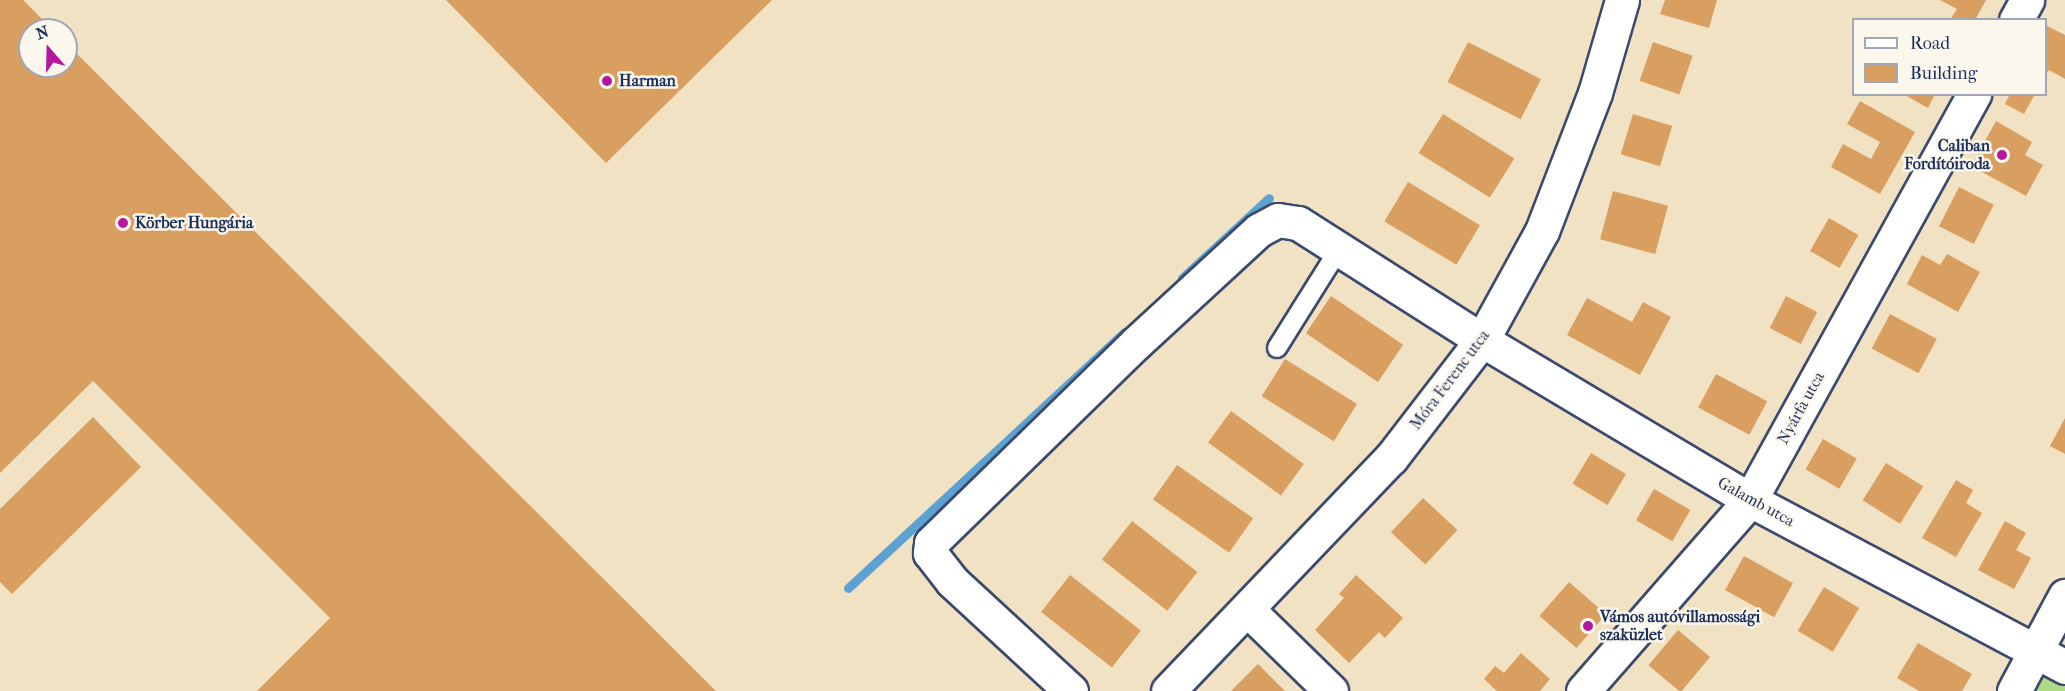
<!DOCTYPE html>
<meta charset="utf-8">
<style>
body{margin:0}
#map{position:relative;width:2065px;height:691px;overflow:hidden;background:#f2e2c4;font-family:"IM FELL French Canon",serif}
div>[style]{position:absolute}
.green>*{inset:0;background:#aeda86}
.stream>*{height:9px;margin:-4.5px;padding:0 4.5px;transform-origin:4.5px;border-radius:4.5px;background:#5ca1d1}
.building>*{inset:0;background:#d89f61;transform-origin:0 0}
.roads{filter:drop-shadow(2px 0 #3b4a6d) drop-shadow(-2px 0 #3b4a6d) drop-shadow(0 2px #3b4a6d) drop-shadow(0 -2px #3b4a6d)}
.service>*{height:18px;margin:-9px;padding:0 9px;transform-origin:9px;border-radius:9px;background:#fff}
.minor>*{height:33px;margin:-16.5px;padding:0 16.5px;transform-origin:16.5px;border-radius:16.5px;background:#fff}
.tertiary>*{height:33px;margin:-16.5px;padding:0 16.5px;transform-origin:16.5px;border-radius:16.5px;background:#fff}
.dots>*{width:16px;height:16px;translate:-50% -50%;box-sizing:border-box;border:3px solid #fbf7ec;border-radius:50%}
span{translate:-50% -50%;white-space:nowrap;text-align:center;line-height:1.15;-webkit-text-stroke:5px #fbf7ec;paint-order:stroke}
.poi-label{font-size:16px;color:#1b2f5e;font-weight:700}
.left{translate:0 -50%;text-align:left}
.right{translate:-100% -50%;text-align:right}
.street-label{font-size:16px;color:#1b2f5e}
.legend{position:absolute;left:1852px;top:18px;width:195px;height:78px;box-sizing:border-box;background:#fbf7ec;border:2px solid #a1a7b3;margin:0;padding:8px 10px;list-style:none;font-size:18px;color:#1b2f5e}
.legend li{display:flex;align-items:center;gap:12px;height:30px}
.legend b{width:30px;border:2px solid #a1a7b3}
.north{position:absolute;left:18px;top:18px;width:60px;height:60px;box-sizing:border-box;background:#fbf7ec;border:2px solid #a1a7b3;border-radius:50%;rotate:340deg;font-size:16px;font-weight:700;line-height:24px;text-align:center;color:#1b2f5e}
.north::after{content:'';display:block;margin:auto;width:21px;height:27px;background:#b5179e;clip-path:polygon(50% 0,100% 100%,50% 72%,0 100%)}
</style>
<div id="map">
<div class="green">
<i style="clip-path:polygon(2036px 652px,2065px 667px,2065px 691px,2014px 691px)"></i>
</div>
<div class="stream">
<i style="left:1182px;top:278px;width:118px;rotate:-42.6deg"></i>
<i style="left:848px;top:588px;width:376px;rotate:-42.8deg"></i>
</div>
<div class="building">
<i style="clip-path:polygon(0 0,23px 0,53px 30px,30px 30px,30px 66px,66px 66px,66px 43px,716px 691px,257px 691px,330px 618px,93px 381px,0 473px)"></i>
<i style="clip-path:polygon(446px 0,772px 0,606px 163px)"></i>
<i style="clip-path:polygon(1665px 0,1717px 0,1709px 28px,1660px 14px)"></i>
<i style="clip-path:polygon(1940px 0,1986px 0,1975px 20px,1950px 20px,1957px 9px)"></i>
<i style="clip-path:polygon(2047px 26px,2065px 35px,2065px 79px,2049px 70px,2046px 75px)"></i>
<i style="left:1468px;top:42px;width:82px;height:45px;rotate:27deg"></i>
<i style="left:1653px;top:42px;width:42px;height:41px;rotate:19deg"></i>
<i style="clip-path:polygon(1903px 94px,1935px 94px,1928px 108px)"></i>
<i style="clip-path:polygon(2010px 94px,2035px 94px,2024px 114px,2005px 104px)"></i>
<i style="clip-path:polygon(1860px 101px,1915px 132px,1880px 194px,1831px 167px,1843px 144px,1871px 159px,1880px 142px,1847px 124px)"></i>
<i style="left:1443px;top:114px;width:84px;height:46px;rotate:32deg"></i>
<i style="left:1633px;top:114px;width:41px;height:42px;rotate:17deg"></i>
<i style="clip-path:polygon(1996px 121px,2032px 142px,2025px 155px,2043px 165px,2026px 196px,1971px 166px)"></i>
<i style="left:1408px;top:182px;width:84px;height:46px;rotate:31deg"></i>
<i style="left:1959px;top:187px;width:39px;height:44px;rotate:27deg"></i>
<i style="left:1613px;top:191px;width:57px;height:50px;rotate:15deg"></i>
<i style="left:1829px;top:218px;width:34px;height:38px;rotate:30deg"></i>
<i style="clip-path:polygon(1947px 254px,1980px 272px,1958px 312px,1907px 284px,1922px 255px,1940px 265px)"></i>
<i style="left:1331px;top:296px;width:87px;height:45px;rotate:34deg"></i>
<i style="left:1786px;top:296px;width:35px;height:36px;rotate:27deg"></i>
<i style="clip-path:polygon(1587px 298px,1632px 322px,1643px 302px,1671px 317px,1640px 375px,1567px 335px)"></i>
<i style="left:1890px;top:314px;width:53px;height:39px;rotate:28deg"></i>
<i style="left:1285px;top:359px;width:85px;height:44px;rotate:32deg"></i>
<i style="left:1716px;top:374px;width:58px;height:38px;rotate:28deg"></i>
<i style="left:1231px;top:411px;width:90px;height:39px;rotate:36deg"></i>
<i style="clip-path:polygon(93px 417px,141px 467px,12px 594px,0 582px,0 509px)"></i>
<i style="clip-path:polygon(2065px 418px,2065px 454px,2050px 446px)"></i>
<i style="left:1823px;top:439px;width:39px;height:35px;rotate:30deg"></i>
<i style="left:1591px;top:453px;width:41px;height:36px;rotate:31deg"></i>
<i style="left:1886px;top:463px;width:44px;height:44px;rotate:32deg"></i>
<i style="left:1177px;top:465px;width:93px;height:42px;rotate:35deg"></i>
<i style="clip-path:polygon(1956px 480px,1973px 490px,1966px 503px,1982px 513px,1956px 557px,1922px 538px)"></i>
<i style="left:1654px;top:489px;width:42px;height:36px;rotate:30deg"></i>
<i style="left:1423px;top:498px;width:47px;height:47px;rotate:43deg"></i>
<i style="left:1132px;top:521px;width:83px;height:49px;rotate:38deg"></i>
<i style="clip-path:polygon(2005px 521px,2026px 533px,2016px 550px,2031px 558px,2014px 589px,1978px 570px)"></i>
<i style="left:1744px;top:556px;width:56px;height:39px;rotate:29deg"></i>
<i style="left:1070px;top:575px;width:90px;height:47px;rotate:38deg"></i>
<i style="clip-path:polygon(1356px 575px,1403px 618px,1385px 638px,1379px 632px,1349px 663px,1315px 630px,1344px 598px,1339px 594px)"></i>
<i style="left:1569px;top:582px;width:49px;height:45px;rotate:41deg"></i>
<i style="left:1824px;top:587px;width:41px;height:51px;rotate:31deg"></i>
<i style="left:1678px;top:630px;width:42px;height:46px;rotate:40deg"></i>
<i style="clip-path:polygon(1918px 643px,1972px 674px,1962px 691px,1919px 691px,1897px 678px)"></i>
<i style="clip-path:polygon(1521px 653px,1550px 679px,1540px 691px,1497px 691px,1484px 679px,1495px 666px,1504px 673px)"></i>
<i style="clip-path:polygon(1258px 664px,1285px 691px,1231px 691px)"></i>
</div>
<div class="roads">
<div class="service">
<i style="left:1277px;top:348px;width:117px;rotate:-57.9deg"></i>
</div>
<div class="minor">
<i style="left:2016px;top:20px;width:23px;rotate:-61deg"></i>
<i style="left:1248px;top:610px;width:116px;rotate:44.3deg"></i>
<i style="left:1071px;top:691px;width:162px;rotate:-137.3deg"></i>
<i style="left:952px;top:581px;width:36px;rotate:-128deg"></i>
<i style="left:930px;top:553px;width:10px;rotate:-84deg"></i>
<i style="left:931px;top:543px;width:286px;rotate:-44.3deg"></i>
<i style="left:1136px;top:343px;width:167px;rotate:-42.6deg"></i>
<i style="left:1259px;top:230px;width:21px;rotate:-28deg"></i>
<i style="left:1278px;top:220px;width:20px;rotate:9deg"></i>
<i style="left:1298px;top:223px;width:218px;rotate:32.5deg"></i>
<i style="left:1482px;top:340px;width:312px;rotate:30.8deg"></i>
<i style="left:1750px;top:500px;width:357px;rotate:27.9deg"></i>
<i style="left:1583px;top:691px;width:254px;rotate:-48.8deg"></i>
<i style="left:1750px;top:500px;width:464px;rotate:-61.1deg"></i>
<i style="left:2014px;top:691px;width:108px;rotate:-61.8deg"></i>
</div>
<div class="tertiary">
<i style="left:1168px;top:691px;width:323px;rotate:-46.3deg"></i>
<i style="left:1391px;top:458px;width:149px;rotate:-52.4deg"></i>
<i style="left:1482px;top:340px;width:124px;rotate:-61.2deg"></i>
<i style="left:1542px;top:231px;width:148px;rotate:-69deg"></i>
<i style="left:1595px;top:93px;width:97px;rotate:-73.8deg"></i>
</div>
</div>
<div class="dots">
<i style="left:607px;top:81px;background:#b5179e"></i>
<i style="left:2002px;top:155px;background:#b5179e"></i>
<i style="left:123px;top:223px;background:#b5179e"></i>
<i style="left:1588px;top:626px;background:#b5179e"></i>
</div>
<div class="poi-label">
<span class="left" style="left:619px;top:81px">Harman</span>
<span class="right" style="left:1990px;top:155px">Caliban<br>Fordítóiroda</span>
<span class="left" style="left:135px;top:223px">Körber Hungária</span>
<span class="left" style="left:1600px;top:626px">Vámos autóvillamossági<br>szaküzlet</span>
</div>
<div class="street-label">
<span style="left:1450px;top:380px;rotate:-53deg">Móra Ferenc utca</span>
<span style="left:1801px;top:408px;rotate:-61deg">Nyárfa utca</span>
<span style="left:1756px;top:502px;rotate:29deg">Galamb utca</span>
</div>
<ul class="legend">
<li><b style="height:8px;background:#fff"></b>Road</li>
<li><b style="height:16px;background:#d89f61"></b>Building</li>
</ul>
<div class="north">N</div>
</div>
